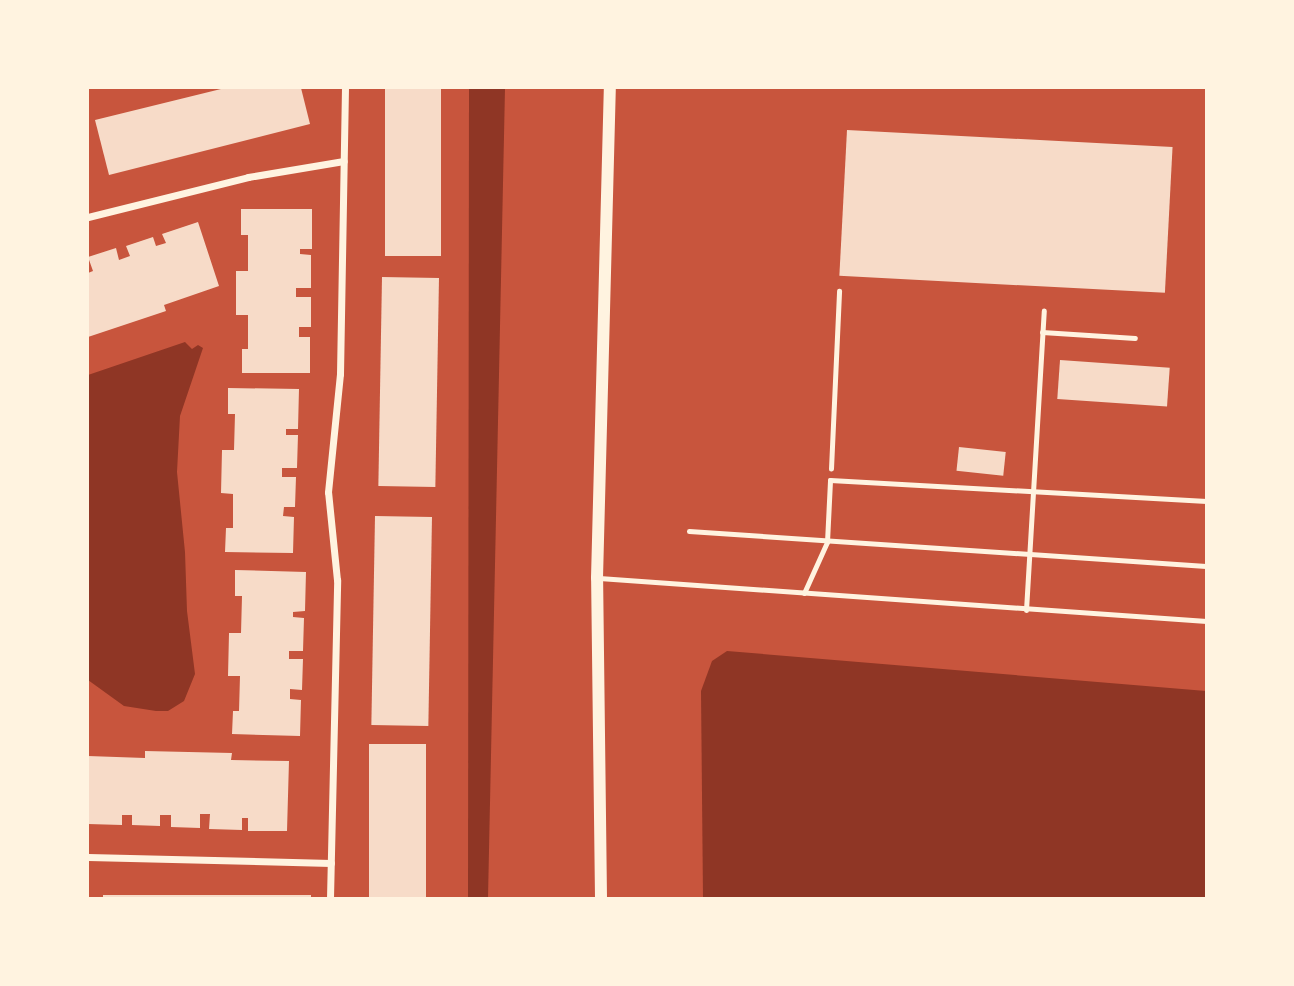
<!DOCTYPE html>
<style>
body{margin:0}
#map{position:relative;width:1294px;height:986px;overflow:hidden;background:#c8553d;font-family:"DejaVu Sans",sans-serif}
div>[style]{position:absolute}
.water>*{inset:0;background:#8f3625}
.building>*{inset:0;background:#f7dbc8;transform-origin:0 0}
.path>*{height:4.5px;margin:-2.25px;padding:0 2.25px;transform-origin:2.25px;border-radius:2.25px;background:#fff3e0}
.service>*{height:5px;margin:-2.5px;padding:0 2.5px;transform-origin:2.5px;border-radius:2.5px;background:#fff3e0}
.minor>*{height:7px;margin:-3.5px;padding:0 3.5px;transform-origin:3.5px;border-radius:3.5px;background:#fff3e0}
.tertiary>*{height:12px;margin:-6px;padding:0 6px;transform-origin:6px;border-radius:6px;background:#fff3e0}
span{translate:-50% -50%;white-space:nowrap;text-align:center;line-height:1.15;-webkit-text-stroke:7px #fff3e0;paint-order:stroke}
.frame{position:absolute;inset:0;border:89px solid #fff3e0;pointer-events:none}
</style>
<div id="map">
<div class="water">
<i style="clip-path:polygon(469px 88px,505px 88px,488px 898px,468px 898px)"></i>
<i style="clip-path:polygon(185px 342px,192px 349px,198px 345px,203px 348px,180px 416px,177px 472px,185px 552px,187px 611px,195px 674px,184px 701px,168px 711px,156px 711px,124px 706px,88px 680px,88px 375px)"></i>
<i style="clip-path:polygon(727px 651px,1206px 691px,1206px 898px,703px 898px,701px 691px,712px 661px)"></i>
</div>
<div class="building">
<i style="clip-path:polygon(225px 88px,301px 88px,310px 124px,109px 175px,95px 120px)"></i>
<i style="left:385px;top:88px;width:56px;height:168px"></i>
<i style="left:847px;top:130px;width:326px;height:146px;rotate:3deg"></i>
<i style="clip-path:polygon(241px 209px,312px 209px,312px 249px,300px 249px,300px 254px,311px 255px,311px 288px,296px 288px,296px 297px,311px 297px,311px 327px,299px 327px,299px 337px,310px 337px,310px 373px,242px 373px,242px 349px,248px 349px,248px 315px,236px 315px,236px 271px,248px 271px,248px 235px,241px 235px)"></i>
<i style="clip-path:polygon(198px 222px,219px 286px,164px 305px,166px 311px,88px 337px,88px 273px,93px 271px,88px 257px,116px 248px,119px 260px,130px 256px,126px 246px,153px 237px,156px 246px,166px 243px,162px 234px)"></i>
<i style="left:382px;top:277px;width:57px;height:209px;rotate:1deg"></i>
<i style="left:1060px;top:360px;width:110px;height:39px;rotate:4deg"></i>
<i style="clip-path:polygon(228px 388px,299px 389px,298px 429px,286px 429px,286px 435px,298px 435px,297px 468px,282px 468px,282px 477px,296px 477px,295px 507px,284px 507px,283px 516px,294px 517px,293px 553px,225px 552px,226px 528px,233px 528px,233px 494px,221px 493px,222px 450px,234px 450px,235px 414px,228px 414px)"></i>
<i style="left:959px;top:447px;width:47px;height:24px;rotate:6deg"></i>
<i style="left:375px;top:516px;width:57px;height:209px;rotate:1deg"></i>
<i style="clip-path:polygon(235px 570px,306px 572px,305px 611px,293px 612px,293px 617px,304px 618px,303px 651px,289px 651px,289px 659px,303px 659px,302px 690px,290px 689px,290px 699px,301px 700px,300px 736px,232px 734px,233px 711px,239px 711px,240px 676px,228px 676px,229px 633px,241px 633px,242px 596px,235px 596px)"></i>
<i style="left:369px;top:744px;width:57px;height:154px"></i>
<i style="clip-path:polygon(145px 751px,232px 753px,231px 760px,289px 761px,287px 831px,248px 831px,248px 818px,242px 818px,242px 830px,209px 829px,210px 814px,200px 814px,200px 828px,171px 827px,171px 815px,160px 815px,160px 826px,132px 825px,132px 815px,122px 815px,122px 825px,88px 824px,88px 756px,145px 758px)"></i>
<i style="left:103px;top:895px;width:208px;height:3px"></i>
</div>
<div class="path">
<i style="left:831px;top:469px;width:178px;rotate:-87.4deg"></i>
</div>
<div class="service">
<i style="left:1042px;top:332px;width:93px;rotate:3.7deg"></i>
<i style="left:689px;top:531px;width:518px;rotate:3.87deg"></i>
<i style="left:599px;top:578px;width:609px;rotate:4.05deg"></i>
<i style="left:804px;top:593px;width:56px;rotate:-65.7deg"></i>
<i style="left:827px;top:542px;width:62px;rotate:-87.2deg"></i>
<i style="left:830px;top:480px;width:377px;rotate:3.2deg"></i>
<i style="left:1026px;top:610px;width:300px;rotate:-86.6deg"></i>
</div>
<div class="minor">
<i style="left:88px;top:217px;width:165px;rotate:-14deg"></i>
<i style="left:248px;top:177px;width:97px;rotate:-9.5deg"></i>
<i style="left:88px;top:857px;width:243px;rotate:1.4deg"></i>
<i style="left:330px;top:898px;width:318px;rotate:-88.7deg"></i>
<i style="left:337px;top:580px;width:88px;rotate:-95.8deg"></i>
<i style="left:328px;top:492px;width:119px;rotate:-84.2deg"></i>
<i style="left:340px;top:374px;width:286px;rotate:-89deg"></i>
</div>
<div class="tertiary">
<i style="left:601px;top:898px;width:320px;rotate:-90.7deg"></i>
<i style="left:597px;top:578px;width:490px;rotate:-88.5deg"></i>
</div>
<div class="frame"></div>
</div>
